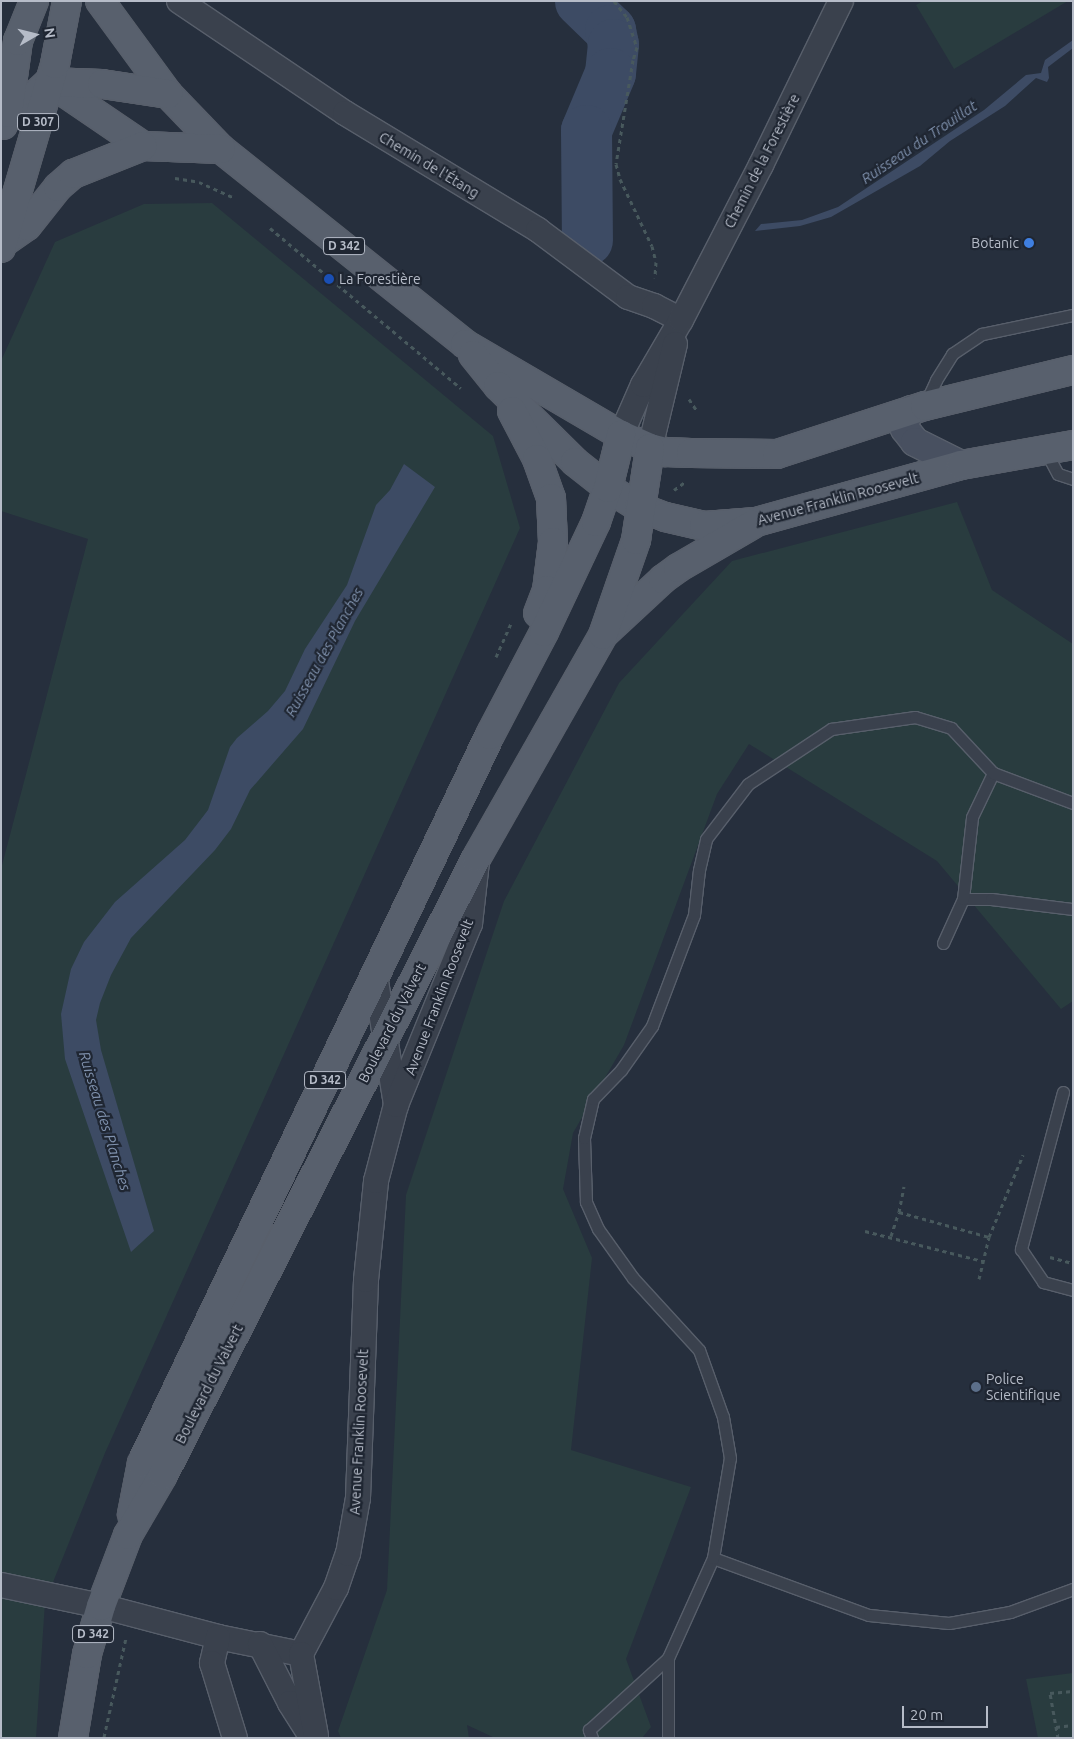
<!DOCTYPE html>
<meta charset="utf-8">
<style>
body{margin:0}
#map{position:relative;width:1074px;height:1739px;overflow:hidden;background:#262f3d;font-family:Ubuntu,sans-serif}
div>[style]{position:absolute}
.green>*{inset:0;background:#293c3f}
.water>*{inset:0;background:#3d4b64}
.river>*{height:51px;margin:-25.5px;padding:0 25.5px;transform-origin:25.5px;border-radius:25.5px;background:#3d4b64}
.path>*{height:3px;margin-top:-1.5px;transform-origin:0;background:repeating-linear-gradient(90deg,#48595d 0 4px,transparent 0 8px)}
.roads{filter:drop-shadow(1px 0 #585f6b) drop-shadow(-1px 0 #585f6b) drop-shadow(0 1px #585f6b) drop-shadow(0 -1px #585f6b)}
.service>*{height:11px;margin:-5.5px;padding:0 5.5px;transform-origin:5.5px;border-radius:5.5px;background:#3a414d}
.minor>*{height:24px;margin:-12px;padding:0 12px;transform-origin:12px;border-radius:12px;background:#3a414d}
.secondary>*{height:28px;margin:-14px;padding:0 14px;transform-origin:14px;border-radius:14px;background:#485060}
.primary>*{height:28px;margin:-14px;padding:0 14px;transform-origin:14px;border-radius:14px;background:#58606d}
.dots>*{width:14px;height:14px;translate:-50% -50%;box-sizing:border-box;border:2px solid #1f2632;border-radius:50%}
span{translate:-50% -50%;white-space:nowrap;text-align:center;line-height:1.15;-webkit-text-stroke:4.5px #1f2632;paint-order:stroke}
.shield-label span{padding:1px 4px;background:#1f2632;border:1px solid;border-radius:4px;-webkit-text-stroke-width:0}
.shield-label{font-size:12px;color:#b6bcc8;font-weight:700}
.street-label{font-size:14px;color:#b6bcc8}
.poi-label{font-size:14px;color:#b6bcc8}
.right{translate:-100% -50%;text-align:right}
.left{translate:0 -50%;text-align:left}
.water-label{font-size:15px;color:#7f91ad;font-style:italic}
.frame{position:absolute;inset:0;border:2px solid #b6bcc8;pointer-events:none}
.north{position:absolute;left:10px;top:10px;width:50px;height:50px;-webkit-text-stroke:4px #1f2632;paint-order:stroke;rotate:82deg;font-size:14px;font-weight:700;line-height:20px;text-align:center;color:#b6bcc8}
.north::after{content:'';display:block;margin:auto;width:18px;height:22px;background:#b6bcc8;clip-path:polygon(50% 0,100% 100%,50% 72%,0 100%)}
.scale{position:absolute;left:902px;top:1706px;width:86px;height:22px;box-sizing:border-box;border:2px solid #b6bcc8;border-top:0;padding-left:6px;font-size:15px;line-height:18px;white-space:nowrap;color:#b6bcc8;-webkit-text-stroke:4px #1f2632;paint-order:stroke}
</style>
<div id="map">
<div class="green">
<i style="clip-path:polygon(923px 1px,1068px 1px,954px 69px,916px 5px)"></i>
<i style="clip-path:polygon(212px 203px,493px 436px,520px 528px,105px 1453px,45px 1602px,36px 1738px,1px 1738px,1px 869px,88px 539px,1px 511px,1px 361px,55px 242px,144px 204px)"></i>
<i style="clip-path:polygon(957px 502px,992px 590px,1073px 644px,1073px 1001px,1061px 1009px,937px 861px,749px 744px,717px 794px,624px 1045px,573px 1133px,563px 1189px,592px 1258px,571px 1450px,691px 1487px,626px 1659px,651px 1727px,642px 1738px,495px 1738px,467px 1725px,469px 1738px,341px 1738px,338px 1731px,387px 1590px,406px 1195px,504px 901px,619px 683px,732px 561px)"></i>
<i style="clip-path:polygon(1073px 1673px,1073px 1738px,1038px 1738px,1026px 1679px)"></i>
</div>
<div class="water">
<i style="clip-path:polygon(1073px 40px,1073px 48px,1048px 67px,1049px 78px,1047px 82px,1036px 78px,1005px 106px,950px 141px,920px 166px,831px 217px,800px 226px,755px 231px,761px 224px,802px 220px,838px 207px,984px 110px,1026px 75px,1041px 73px,1045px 60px)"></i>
<i style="clip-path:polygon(404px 464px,435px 487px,355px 621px,303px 729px,250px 790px,231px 829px,215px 850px,131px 938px,111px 975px,100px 1003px,96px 1020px,101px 1050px,154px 1231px,131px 1252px,65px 1059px,61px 1014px,71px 969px,84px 942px,115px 902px,185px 840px,208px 810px,230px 747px,237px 738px,268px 711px,285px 691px,305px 649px,347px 585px,376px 505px,390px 490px)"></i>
</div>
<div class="river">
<i style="left:580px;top:1px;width:42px;rotate:44deg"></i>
<i style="left:610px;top:30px;width:14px;rotate:78deg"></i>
<i style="left:613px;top:44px;width:29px;rotate:96deg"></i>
<i style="left:610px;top:73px;width:62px;rotate:112.8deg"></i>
<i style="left:586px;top:130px;width:110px;rotate:89.5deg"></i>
</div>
<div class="path">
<i style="left:614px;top:1px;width:21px;rotate:51deg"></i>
<i style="left:627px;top:17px;width:32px;rotate:72deg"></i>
<i style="left:637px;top:47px;width:14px;rotate:107deg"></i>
<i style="left:633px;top:60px;width:105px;rotate:99.3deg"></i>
<i style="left:616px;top:164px;width:16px;rotate:75deg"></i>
<i style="left:620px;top:179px;width:74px;rotate:64.5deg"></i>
<i style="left:652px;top:246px;width:16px;rotate:76deg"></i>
<i style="left:656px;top:262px;width:16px;rotate:94deg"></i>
<i style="left:175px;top:178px;width:24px;rotate:9deg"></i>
<i style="left:199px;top:182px;width:37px;rotate:24deg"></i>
<i style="left:270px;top:228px;width:249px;rotate:40deg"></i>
<i style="left:689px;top:399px;width:14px;rotate:56deg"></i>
<i style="left:674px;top:490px;width:14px;rotate:-36deg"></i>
<i style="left:496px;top:657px;width:36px;rotate:-66deg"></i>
<i style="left:899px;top:1212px;width:93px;rotate:15.5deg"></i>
<i style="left:865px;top:1231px;width:122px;rotate:14.3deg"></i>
<i style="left:891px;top:1236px;width:25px;rotate:-72deg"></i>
<i style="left:899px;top:1212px;width:26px;rotate:-79deg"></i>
<i style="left:1050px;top:1257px;width:24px;rotate:15deg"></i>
<i style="left:979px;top:1279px;width:43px;rotate:-76.6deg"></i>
<i style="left:989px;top:1237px;width:89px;rotate:-67.5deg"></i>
<i style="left:1056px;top:1727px;width:17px;rotate:-7deg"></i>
<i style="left:104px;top:1737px;width:101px;rotate:-77.5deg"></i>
<i style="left:1058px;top:1738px;width:46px;rotate:-100.1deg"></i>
<i style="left:1050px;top:1693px;width:23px;rotate:-5deg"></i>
</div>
<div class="roads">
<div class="service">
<i style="left:925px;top:404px;width:26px;rotate:-65deg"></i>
<i style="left:936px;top:380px;width:31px;rotate:-58deg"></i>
<i style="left:952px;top:354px;width:36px;rotate:-34deg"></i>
<i style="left:982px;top:334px;width:93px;rotate:-11.8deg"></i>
<i style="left:1045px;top:450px;width:27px;rotate:62deg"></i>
<i style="left:1058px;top:474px;width:16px;rotate:18deg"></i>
<i style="left:963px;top:899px;width:28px"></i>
<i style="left:991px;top:899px;width:83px;rotate:7deg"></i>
<i style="left:943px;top:943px;width:48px;rotate:-65.6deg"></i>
<i style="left:963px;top:899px;width:82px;rotate:-83.7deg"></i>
<i style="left:972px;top:817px;width:49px;rotate:-64.5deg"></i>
<i style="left:1063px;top:1092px;width:163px;rotate:105deg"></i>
<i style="left:1021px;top:1249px;width:40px;rotate:56deg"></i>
<i style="left:1043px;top:1282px;width:31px;rotate:15deg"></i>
<i style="left:713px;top:1558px;width:166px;rotate:20.1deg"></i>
<i style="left:869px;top:1615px;width:80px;rotate:5.7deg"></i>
<i style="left:949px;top:1623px;width:62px;rotate:-10.2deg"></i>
<i style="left:1010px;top:1612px;width:67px;rotate:-20.1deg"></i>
<i style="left:592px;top:1738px;width:9px;rotate:-111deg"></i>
<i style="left:589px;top:1730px;width:107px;rotate:-42.3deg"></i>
<i style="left:668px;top:1658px;width:110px;rotate:-65.8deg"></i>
<i style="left:713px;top:1558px;width:101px;rotate:-80.4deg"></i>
<i style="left:730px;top:1458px;width:42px;rotate:-99.7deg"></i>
<i style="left:723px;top:1417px;width:71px;rotate:-109.7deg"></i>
<i style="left:699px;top:1350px;width:98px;rotate:-132.5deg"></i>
<i style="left:633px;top:1278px;width:60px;rotate:-125.5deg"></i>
<i style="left:598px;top:1229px;width:30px;rotate:-114deg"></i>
<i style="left:586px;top:1202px;width:64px;rotate:-91.8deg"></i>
<i style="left:584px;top:1138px;width:40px;rotate:-77deg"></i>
<i style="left:593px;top:1099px;width:40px;rotate:-46deg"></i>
<i style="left:621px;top:1070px;width:54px;rotate:-54.8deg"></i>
<i style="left:652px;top:1026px;width:119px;rotate:-69.3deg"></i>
<i style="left:694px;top:915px;width:45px;rotate:-83.7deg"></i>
<i style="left:699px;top:870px;width:32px;rotate:-77deg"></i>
<i style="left:706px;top:839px;width:69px;rotate:-52.6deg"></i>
<i style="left:748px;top:784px;width:100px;rotate:-33.5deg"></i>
<i style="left:831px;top:729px;width:85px;rotate:-8.1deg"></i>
<i style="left:915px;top:717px;width:38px;rotate:17deg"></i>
<i style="left:951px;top:728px;width:62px;rotate:47deg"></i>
<i style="left:993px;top:773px;width:85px;rotate:20.6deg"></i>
<i style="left:668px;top:1738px;width:80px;rotate:-90deg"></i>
</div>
<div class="minor">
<i style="left:179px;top:1px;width:200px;rotate:34deg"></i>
<i style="left:345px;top:113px;width:226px;rotate:31.2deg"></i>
<i style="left:538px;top:230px;width:112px;rotate:36.7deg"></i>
<i style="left:628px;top:297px;width:28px;rotate:19deg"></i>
<i style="left:654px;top:306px;width:30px;rotate:27deg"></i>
<i style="left:621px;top:435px;width:55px;rotate:-66.3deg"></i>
<i style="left:643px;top:385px;width:75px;rotate:-59.7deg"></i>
<i style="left:681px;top:320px;width:174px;rotate:-62.7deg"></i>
<i style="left:761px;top:165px;width:182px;rotate:-64deg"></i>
<i style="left:650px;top:448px;width:107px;rotate:-76.5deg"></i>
<i style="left:375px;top:975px;width:132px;rotate:80.8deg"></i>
<i style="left:1px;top:1585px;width:102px;rotate:11.9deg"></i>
<i style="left:101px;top:1606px;width:121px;rotate:14.8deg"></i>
<i style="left:218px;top:1637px;width:85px;rotate:11.6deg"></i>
<i style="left:218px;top:1637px;width:27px;rotate:103deg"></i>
<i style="left:212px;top:1663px;width:78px;rotate:73deg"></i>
<i style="left:260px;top:1644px;width:66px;rotate:63deg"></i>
<i style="left:290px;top:1703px;width:41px;rotate:57.8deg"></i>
<i style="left:301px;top:1654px;width:75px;rotate:-62.1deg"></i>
<i style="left:336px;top:1588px;width:36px;rotate:-71deg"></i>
<i style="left:348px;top:1554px;width:57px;rotate:-79.9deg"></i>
<i style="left:358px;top:1498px;width:218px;rotate:-87.9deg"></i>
<i style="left:366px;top:1280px;width:100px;rotate:-84.2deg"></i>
<i style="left:376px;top:1181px;width:79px;rotate:-75.3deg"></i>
<i style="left:396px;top:1105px;width:196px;rotate:-67.8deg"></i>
<i style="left:470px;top:924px;width:62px;rotate:-83.6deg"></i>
<i style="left:301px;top:1654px;width:83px;rotate:79.6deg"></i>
</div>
<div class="secondary">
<i style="left:911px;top:410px;width:12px;rotate:121deg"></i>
<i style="left:905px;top:420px;width:9px;rotate:90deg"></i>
<i style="left:905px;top:429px;width:16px;rotate:52deg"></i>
<i style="left:915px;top:442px;width:51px;rotate:26.6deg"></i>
</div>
<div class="primary">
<i style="left:100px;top:1px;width:115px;rotate:53.8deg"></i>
<i style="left:168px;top:94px;width:76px;rotate:46.1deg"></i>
<i style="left:221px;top:149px;width:312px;rotate:38.6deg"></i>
<i style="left:465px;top:344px;width:181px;rotate:30.3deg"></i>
<i style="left:621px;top:435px;width:32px;rotate:24deg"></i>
<i style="left:650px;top:448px;width:16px;rotate:15deg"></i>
<i style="left:665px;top:452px;width:26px;rotate:2deg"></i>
<i style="left:691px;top:453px;width:86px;rotate:0.7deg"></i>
<i style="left:777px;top:454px;width:156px;rotate:-18deg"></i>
<i style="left:925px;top:406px;width:152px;rotate:-13.7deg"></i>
<i style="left:49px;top:82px;width:114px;rotate:34.2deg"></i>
<i style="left:143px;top:146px;width:78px;rotate:2.2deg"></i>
<i style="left:8px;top:113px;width:34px;rotate:-34deg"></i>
<i style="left:36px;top:94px;width:18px;rotate:-43deg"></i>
<i style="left:49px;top:82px;width:53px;rotate:2.2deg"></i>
<i style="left:102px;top:84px;width:67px;rotate:8.6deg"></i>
<i style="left:3px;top:125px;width:13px;rotate:-67deg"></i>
<i style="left:8px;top:113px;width:73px;rotate:-82.1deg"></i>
<i style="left:18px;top:41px;width:43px;rotate:-68.2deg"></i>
<i style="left:4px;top:242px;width:28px;rotate:-35deg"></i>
<i style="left:27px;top:226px;width:50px;rotate:-51.5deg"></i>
<i style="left:58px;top:187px;width:20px;rotate:-41deg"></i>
<i style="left:73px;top:174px;width:75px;rotate:-21.8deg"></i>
<i style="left:1px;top:248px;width:192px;rotate:-73.6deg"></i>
<i style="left:55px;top:64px;width:64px;rotate:-79.2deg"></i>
<i style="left:473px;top:355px;width:40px;rotate:51deg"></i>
<i style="left:498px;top:386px;width:108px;rotate:44.6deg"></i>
<i style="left:575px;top:462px;width:42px;rotate:38.2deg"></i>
<i style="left:608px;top:488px;width:36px;rotate:32deg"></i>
<i style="left:639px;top:507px;width:28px;rotate:21deg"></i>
<i style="left:665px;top:517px;width:40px;rotate:13deg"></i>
<i style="left:704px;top:526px;width:52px;rotate:-4.4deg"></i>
<i style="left:756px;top:522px;width:213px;rotate:-15.5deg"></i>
<i style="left:961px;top:465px;width:114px;rotate:-10.1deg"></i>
<i style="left:512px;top:411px;width:54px;rotate:62.5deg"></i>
<i style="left:537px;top:459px;width:41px;rotate:70.3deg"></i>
<i style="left:551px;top:498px;width:44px;rotate:87.4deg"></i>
<i style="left:553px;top:542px;width:48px;rotate:97.1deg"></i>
<i style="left:547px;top:590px;width:25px;rotate:111deg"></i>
<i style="left:606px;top:632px;width:78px;rotate:-42.9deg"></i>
<i style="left:663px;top:579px;width:19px;rotate:-36deg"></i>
<i style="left:678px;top:568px;width:86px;rotate:-30.2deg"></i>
<i style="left:132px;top:1514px;width:52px;rotate:-78.9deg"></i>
<i style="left:142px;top:1463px;width:807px;rotate:-64.45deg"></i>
<i style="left:490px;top:735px;width:116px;rotate:-62.3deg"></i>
<i style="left:544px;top:632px;width:122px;rotate:-64.7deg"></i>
<i style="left:596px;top:522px;width:36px;rotate:-71deg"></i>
<i style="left:608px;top:488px;width:55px;rotate:-76.2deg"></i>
<i style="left:73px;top:1738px;width:85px;rotate:-80.5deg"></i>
<i style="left:87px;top:1654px;width:50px;rotate:-73.7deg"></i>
<i style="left:101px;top:1606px;width:76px;rotate:-69.2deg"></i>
<i style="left:128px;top:1535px;width:69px;rotate:-59.7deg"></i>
<i style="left:163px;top:1475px;width:693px;rotate:-63.07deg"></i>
<i style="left:477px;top:857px;width:255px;rotate:-60.4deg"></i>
<i style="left:603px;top:635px;width:101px;rotate:-70.8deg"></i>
<i style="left:636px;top:540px;width:93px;rotate:-81.3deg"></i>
</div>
</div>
<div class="dots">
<i style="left:1029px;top:243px;background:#3f7fe0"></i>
<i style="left:329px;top:279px;background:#1a4fb4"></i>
<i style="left:976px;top:1387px;background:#5c6f8a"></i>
</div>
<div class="shield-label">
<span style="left:38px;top:122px">D 307</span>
<span style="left:344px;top:246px">D 342</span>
<span style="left:325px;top:1080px">D 342</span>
<span style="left:93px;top:1634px">D 342</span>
</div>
<div class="street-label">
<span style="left:762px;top:161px;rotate:-63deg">Chemin de la Forestière</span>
<span style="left:429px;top:165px;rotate:31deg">Chemin de l'Étang</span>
<span style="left:838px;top:499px;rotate:-15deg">Avenue Franklin Roosevelt</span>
<span style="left:439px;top:997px;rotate:-69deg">Avenue Franklin Roosevelt</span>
<span style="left:392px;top:1023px;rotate:-63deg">Boulevard du Valvert</span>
<span style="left:209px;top:1384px;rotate:-63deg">Boulevard du Valvert</span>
<span style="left:359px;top:1432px;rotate:-87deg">Avenue Franklin Roosevelt</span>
</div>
<div class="poi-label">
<span class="right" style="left:1019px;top:243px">Botanic</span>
<span class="left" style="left:339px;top:279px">La Forestière</span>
<span class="left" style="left:986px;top:1387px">Police<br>Scientifique</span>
</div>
<div class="water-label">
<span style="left:919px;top:142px;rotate:-34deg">Ruisseau du Trouillat</span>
<span style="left:324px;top:652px;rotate:-61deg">Ruisseau des Planches</span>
<span style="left:105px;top:1121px;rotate:73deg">Ruisseau des Planches</span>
</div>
<div class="frame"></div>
<div class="north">N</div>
<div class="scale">20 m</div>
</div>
